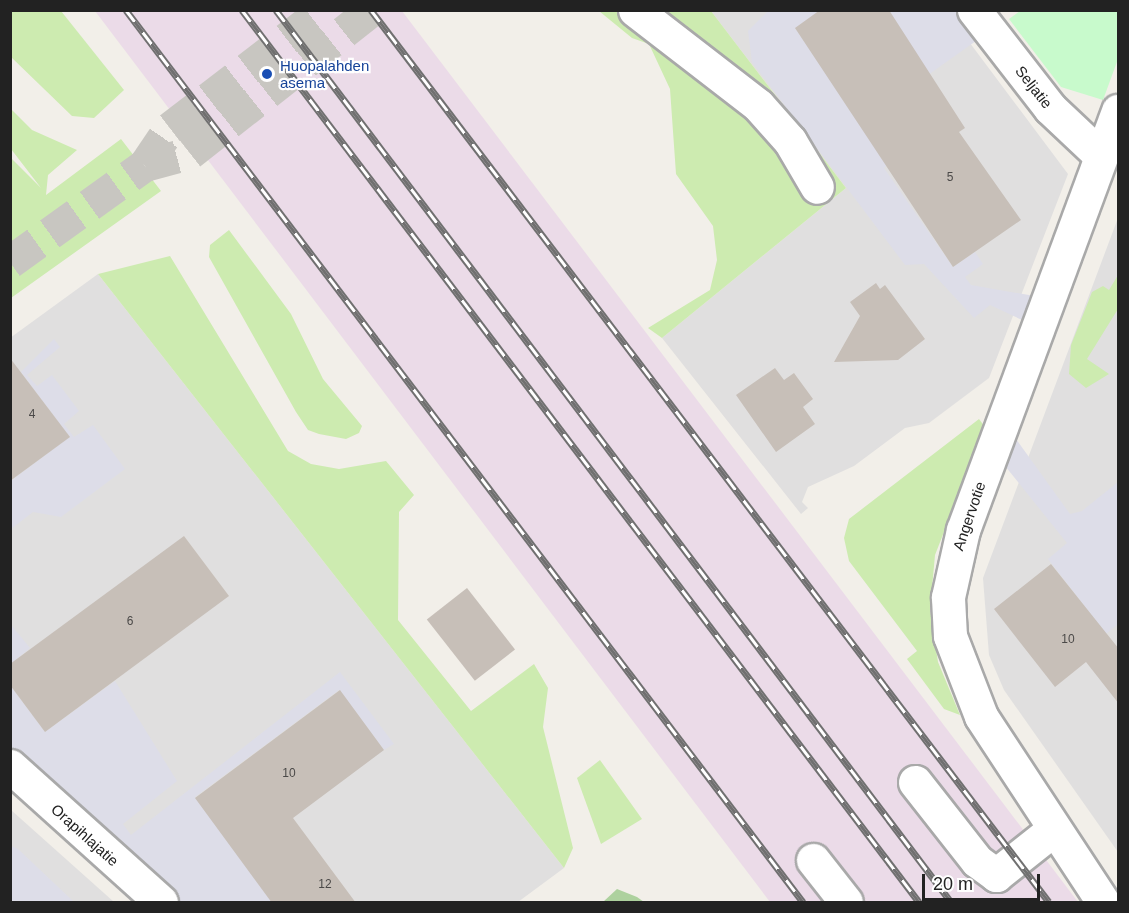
<!DOCTYPE html>
<style>
body{margin:0}
#map{position:relative;width:1129px;height:913px;overflow:hidden;background:#f2efe9;font-family:Helvetica,sans-serif}
div>[style]{position:absolute}
.residential>*{inset:0;background:#e0dfdf}
.industrial>*{inset:0;background:#ebdbe8}
.grass>*{inset:0;background:#cdebb0}
.forest>*{inset:0;background:#add19e}
.park>*{inset:0;background:#c8facc}
.plaza>*{inset:0;background:#dddde8}
.building>*{inset:0;background:#c7bfb8;transform-origin:0 0}
.minor-tunnel>*{height:33px;margin-top:-16.5px;transform-origin:0;background:repeating-linear-gradient(90deg,#c8c6c1 0 33px,transparent 0 49px)}
.roads{filter:drop-shadow(2px 0 #a9a9a9) drop-shadow(-2px 0 #a9a9a9) drop-shadow(0 2px #a9a9a9) drop-shadow(0 -2px #a9a9a9)}
.minor>*{height:33px;margin:-16.5px;padding:0 16.5px;transform-origin:16.5px;border-radius:16.5px;background:#fff}
.rail>*{height:7px;margin-top:-3.5px;transform-origin:0;background:repeating-linear-gradient(90deg,#fff 0 14px,#707070 0 28px);box-sizing:border-box;border-block:2px solid #707070}
.dots>*{width:16px;height:16px;translate:-50% -50%;box-sizing:border-box;border:3px solid #fff;border-radius:50%}
span{translate:-50% -50%;white-space:nowrap;text-align:center;line-height:1.15;-webkit-text-stroke:4.5px #fff;paint-order:stroke}
.number-label{font-size:12px;color:#4b4948}
.number-label span{-webkit-text-stroke-width:0}
.transit-label{font-size:15px;color:#164399}
.left{translate:0 -50%;text-align:left}
.street-label{font-size:15px;color:#222}
.frame{position:absolute;inset:0;border:12px solid #222;pointer-events:none}
.scale{position:absolute;left:922px;top:874px;width:118px;height:27px;box-sizing:border-box;border:3px solid #222;border-top:0;padding-left:8px;font-size:18px;line-height:21px;white-space:nowrap;color:#222;-webkit-text-stroke:4px #fff;paint-order:stroke}
</style>
<div id="map">
<div class="residential">
<i style="clip-path:polygon(711px 11px,946px 11px,1068px 174px,989px 378px,929px 423px,905px 428px,854px 466px,808px 487px,802px 502px,808px 508px,801px 514px,662px 338px,846px 188px)"></i>
<i style="clip-path:polygon(1118px 218px,1118px 852px,1004px 690px,989px 655px,983px 578px)"></i>
<i style="clip-path:polygon(98px 274px,564px 868px,518px 902px,204px 902px,11px 733px,10px 338px)"></i>
<i style="clip-path:polygon(11px 810px,114px 902px,11px 902px)"></i>
</div>
<div class="industrial">
<i style="clip-path:polygon(95px 11px,402px 11px,1078px 902px,770px 902px)"></i>
</div>
<div class="grass">
<i style="clip-path:polygon(10px 11px,61px 11px,124px 90px,94px 118px,72px 116px,11px 57px)"></i>
<i style="clip-path:polygon(599px 11px,711px 11px,846px 188px,662px 338px,648px 328px,710px 290px,717px 260px,713px 226px,676px 174px,670px 89px,649px 44px,632px 38px)"></i>
<i style="clip-path:polygon(11px 109px,32px 130px,77px 150px,48px 175px,46px 195px,121px 139px,161px 191px,11px 298px,11px 158px,41px 188px,11px 149px)"></i>
<i style="clip-path:polygon(229px 230px,291px 314px,323px 379px,362px 426px,359px 433px,346px 439px,319px 434px,308px 430px,296px 412px,209px 257px,210px 245px)"></i>
<i style="clip-path:polygon(170px 256px,288px 451px,311px 464px,339px 469px,386px 461px,414px 495px,399px 512px,398px 620px,471px 711px,534px 664px,548px 688px,543px 727px,573px 848px,564px 868px,98px 274px)"></i>
<i style="clip-path:polygon(1118px 275px,1118px 309px,1087px 359px,1109px 374px,1086px 388px,1069px 374px,1071px 345px,1092px 292px,1103px 286px,1109px 290px)"></i>
<i style="clip-path:polygon(979px 419px,985px 427px,935px 555px,930px 610px,938px 662px,960px 715px,944px 709px,907px 659px,917px 651px,849px 561px,844px 538px,849px 519px)"></i>
<i style="clip-path:polygon(600px 760px,642px 819px,601px 844px,577px 778px)"></i>
</div>
<div class="forest">
<i style="clip-path:polygon(617px 889px,637px 897px,644px 902px,603px 902px)"></i>
</div>
<div class="park">
<i style="clip-path:polygon(1020px 11px,1118px 11px,1118px 59px,1103px 100px,1061px 87px,1009px 19px)"></i>
</div>
<div class="plaza">
<i style="clip-path:polygon(768px 11px,820px 11px,795px 28px,888px 164px,884px 168px,953px 267px,975px 252px,983px 264px,965px 277px,971px 285px,1046px 298px,1035px 326px,990px 305px,974px 318px,924px 264px,905px 265px,752px 62px,748px 31px)"></i>
<i style="clip-path:polygon(889px 11px,974px 11px,990px 31px,928px 75px)"></i>
<i style="clip-path:polygon(54px 339px,60px 347px,27px 375px,37px 386px,52px 375px,79px 411px,64px 424px,74px 437px,93px 425px,125px 469px,61px 517px,33px 512px,11px 529px,11px 481px,69px 437px,21px 372px)"></i>
<i style="clip-path:polygon(1003px 421px,1070px 514px,1082px 511px,1118px 482px,1118px 624px,1106px 634px,1048px 559px,1067px 543px,993px 451px)"></i>
<i style="clip-path:polygon(12px 626px,30px 648px,11px 664px,10px 627px)"></i>
<i style="clip-path:polygon(340px 672px,394px 744px,384px 750px,339px 690px,195px 797px,272px 902px,161px 902px,11px 766px,10px 685px,45px 732px,115px 681px,177px 781px,123px 824px,131px 835px)"></i>
<i style="clip-path:polygon(11px 846px,18px 849px,74px 902px,11px 902px)"></i>
</div>
<div class="building">
<i style="clip-path:polygon(820px 10px,889px 10px,965px 128px,959px 132px,1021px 220px,953px 267px,795px 28px)"></i>
<i style="clip-path:polygon(876px 283px,880px 289px,885px 285px,925px 339px,898px 360px,834px 362px,860px 316px,850px 302px)"></i>
<i style="clip-path:polygon(10px 358px,70px 437px,10px 481px)"></i>
<i style="clip-path:polygon(775px 368px,784px 380px,794px 373px,813px 399px,803px 407px,815px 424px,776px 452px,736px 395px)"></i>
<i style="clip-path:polygon(184px 536px,229px 596px,45px 732px,10px 685px,10px 664px)"></i>
<i style="clip-path:polygon(1051px 564px,1119px 649px,1119px 704px,1086px 662px,1055px 687px,994px 609px)"></i>
<i style="left:467px;top:588px;width:78px;height:51px;rotate:52deg"></i>
<i style="clip-path:polygon(340px 690px,384px 750px,293px 818px,356px 903px,272px 903px,195px 798px)"></i>
</div>
<div class="minor-tunnel">
<i style="left:145px;top:165px;width:47px;rotate:-14.9deg"></i>
<i style="left:190px;top:153px;width:231px;rotate:-38.2deg"></i>
<i style="left:10px;top:262px;width:166px;rotate:-35.7deg"></i>
<i style="left:145px;top:165px;width:45px;rotate:-56deg"></i>
<i style="left:170px;top:128px;width:194px;rotate:-37.5deg"></i>
</div>
<div class="roads">
<div class="minor">
<i style="left:635px;top:10px;width:155px;rotate:37.7deg"></i>
<i style="left:758px;top:105px;width:48px;rotate:48.4deg"></i>
<i style="left:790px;top:141px;width:53px;rotate:59.6deg"></i>
<i style="left:974px;top:10px;width:124px;rotate:52.2deg"></i>
<i style="left:1050px;top:108px;width:70px;rotate:43.3deg"></i>
<i style="left:10px;top:766px;width:203px;rotate:42deg"></i>
<i style="left:915px;top:782px;width:100px;rotate:51.9deg"></i>
<i style="left:977px;top:861px;width:24px;rotate:36deg"></i>
<i style="left:996px;top:875px;width:74px;rotate:-38.4deg"></i>
<i style="left:813px;top:860px;width:53px;rotate:51.8deg"></i>
<i style="left:1103px;top:902px;width:222px;rotate:-123.3deg"></i>
<i style="left:981px;top:716px;width:86px;rotate:-111.2deg"></i>
<i style="left:950px;top:636px;width:39px;rotate:-93deg"></i>
<i style="left:948px;top:597px;width:69px;rotate:-77.4deg"></i>
<i style="left:963px;top:530px;width:447px;rotate:-69.7deg"></i>
</div>
</div>
<div class="rail">
<i style="left:126px;top:10px;width:1120px;rotate:52.8deg"></i>
<i style="left:242px;top:10px;width:1120px;rotate:52.8deg"></i>
<i style="left:276px;top:10px;width:1119px;rotate:52.88deg"></i>
<i style="left:371px;top:10px;width:1120px;rotate:52.76deg"></i>
</div>
<div class="dots">
<i style="left:267px;top:74px;background:#1a4fb4"></i>
</div>
<div class="number-label">
<span style="left:950px;top:178px">5</span>
<span style="left:32px;top:415px">4</span>
<span style="left:130px;top:622px">6</span>
<span style="left:1068px;top:640px">10</span>
<span style="left:289px;top:774px">10</span>
<span style="left:325px;top:885px">12</span>
</div>
<div class="transit-label">
<span class="left" style="left:280px;top:74px">Huopalahden<br>asema</span>
</div>
<div class="street-label">
<span style="left:1034px;top:87px;rotate:52deg">Seljatie</span>
<span style="left:969px;top:516px;rotate:-71deg">Angervotie</span>
<span style="left:85px;top:835px;rotate:42deg">Orapihlajatie</span>
</div>
<div class="frame"></div>
<div class="scale">20 m</div>
</div>
